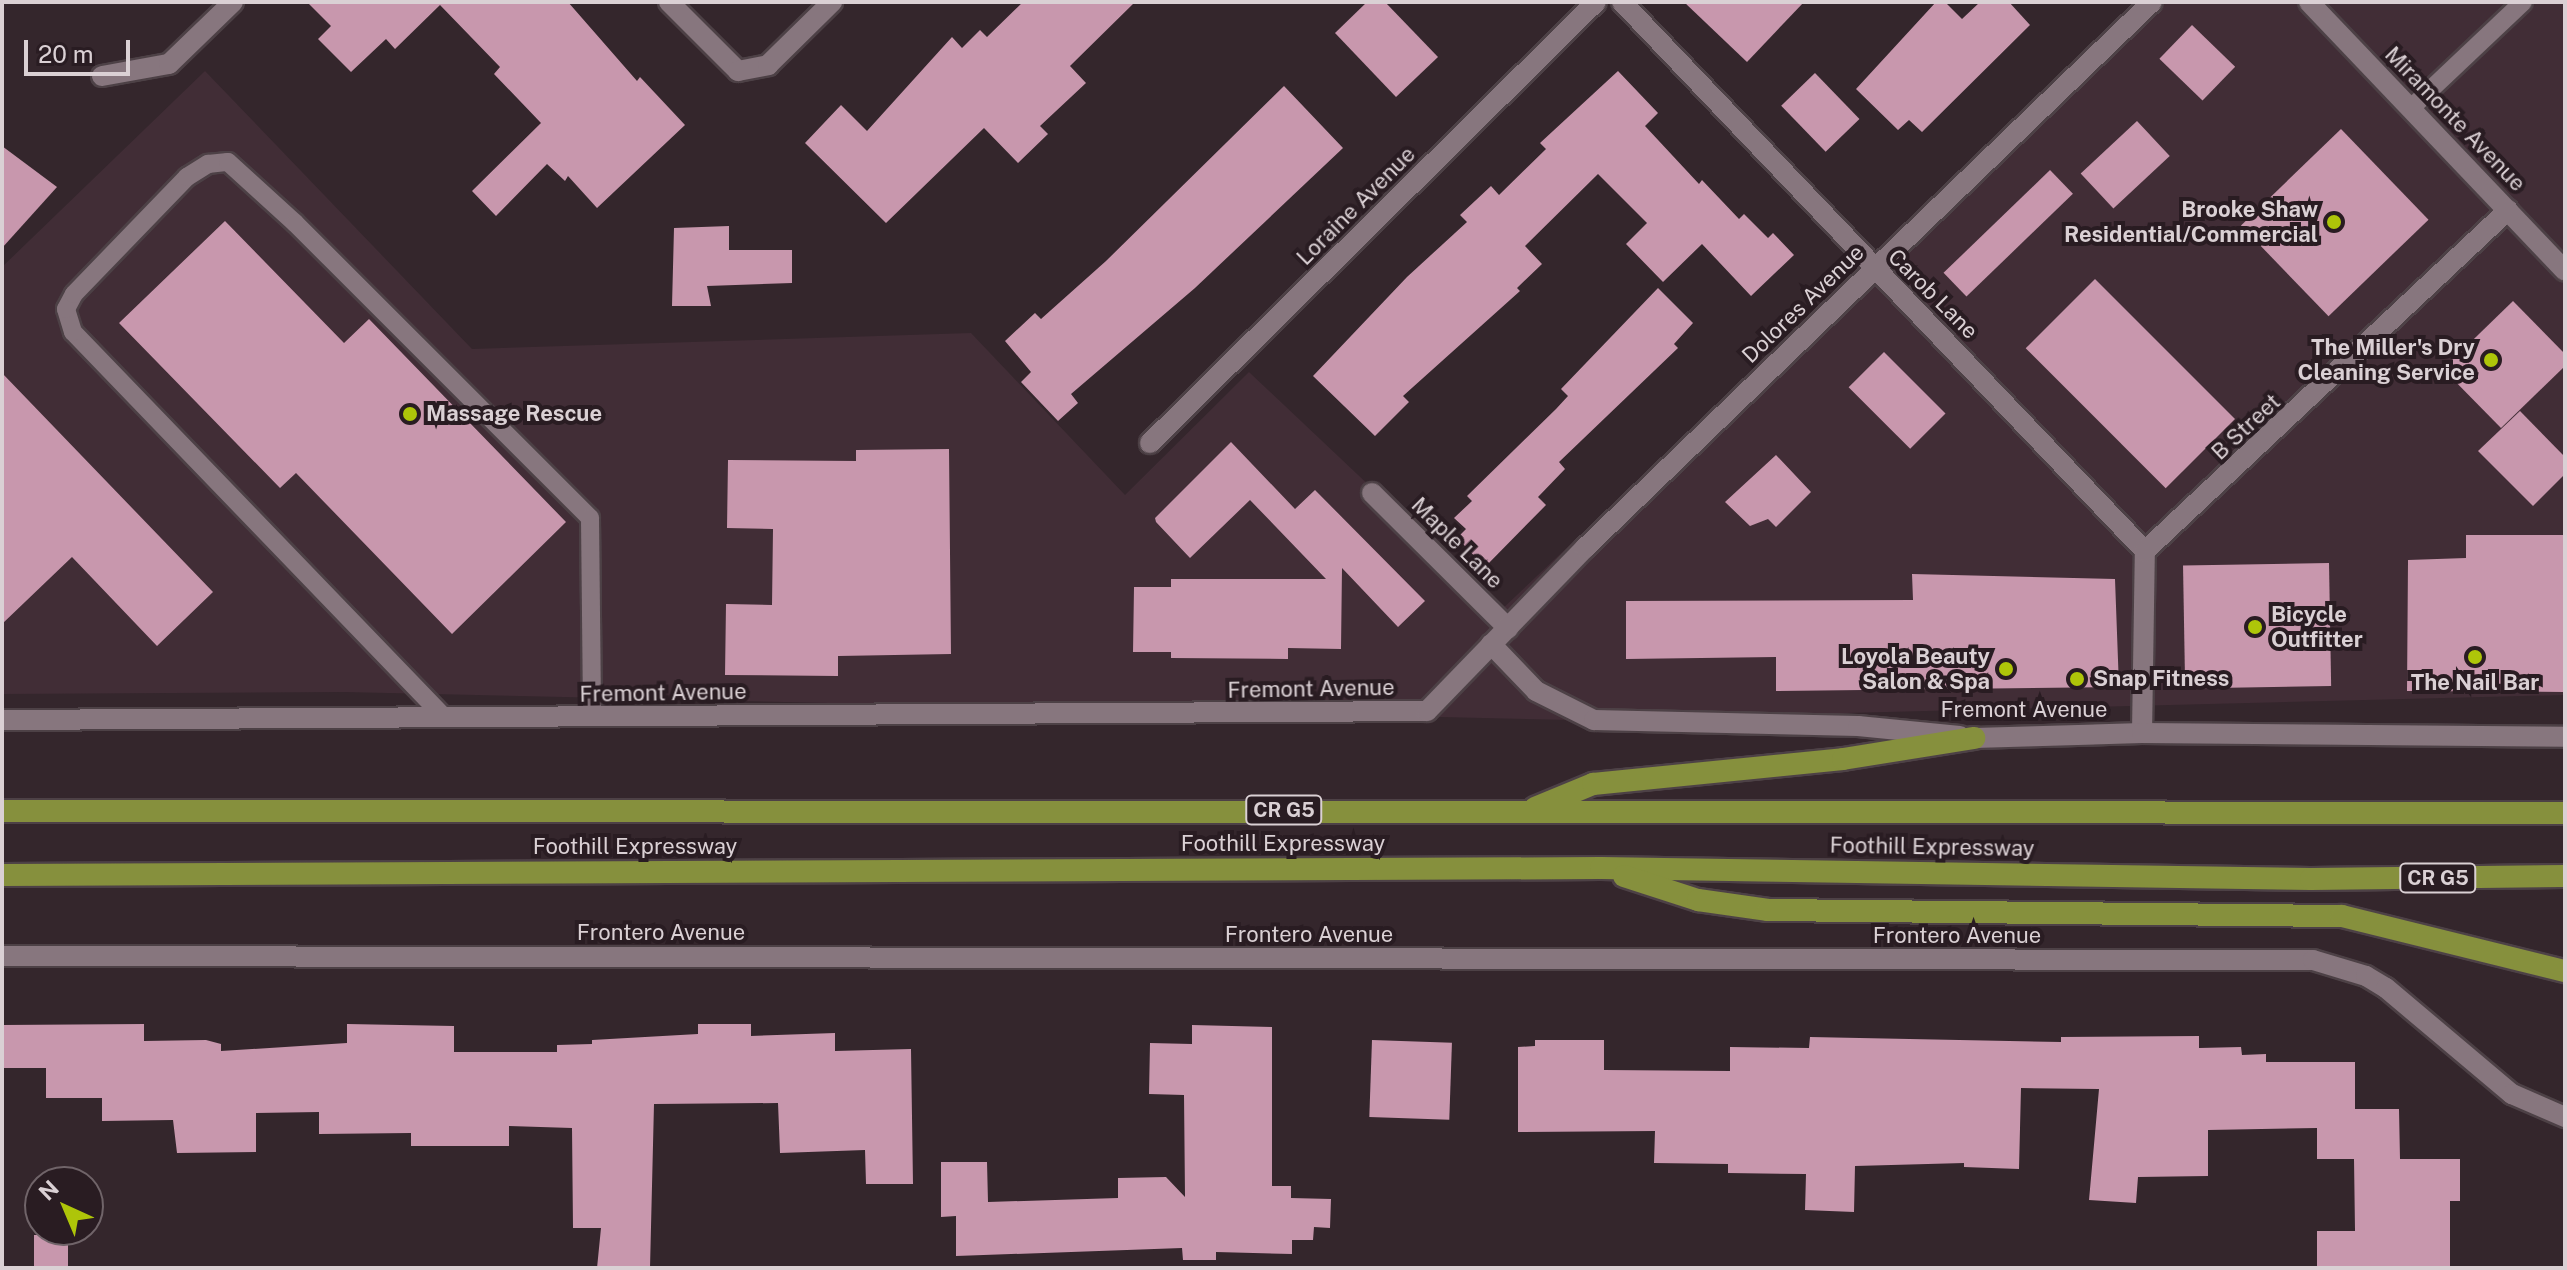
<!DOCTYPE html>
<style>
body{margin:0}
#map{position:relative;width:2567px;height:1270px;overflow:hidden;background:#34262c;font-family:"Public Sans",sans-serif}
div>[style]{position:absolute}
.built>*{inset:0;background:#412d36}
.building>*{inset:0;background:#c897ad;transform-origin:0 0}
.roads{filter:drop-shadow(2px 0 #4d4146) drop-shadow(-2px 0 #4d4146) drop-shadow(0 2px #4d4146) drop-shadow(0 -2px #4d4146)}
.service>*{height:18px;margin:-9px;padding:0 9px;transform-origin:9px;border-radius:9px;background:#87767e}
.minor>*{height:20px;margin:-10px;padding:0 10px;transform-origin:10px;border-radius:10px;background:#87767e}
.tertiary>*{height:20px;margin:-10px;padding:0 10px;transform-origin:10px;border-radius:10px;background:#87767e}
.secondary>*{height:20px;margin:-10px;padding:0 10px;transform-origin:10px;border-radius:10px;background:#87767e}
.trunk>*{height:22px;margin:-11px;padding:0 11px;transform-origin:11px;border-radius:11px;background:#86903d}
.dots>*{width:22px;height:22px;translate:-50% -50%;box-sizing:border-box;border:4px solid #291c22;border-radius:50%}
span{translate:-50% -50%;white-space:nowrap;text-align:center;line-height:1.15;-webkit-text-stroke:8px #291c22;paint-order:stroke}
.shield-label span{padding:2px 6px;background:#291c22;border:2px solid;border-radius:6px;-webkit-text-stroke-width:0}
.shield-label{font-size:20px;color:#dad0d4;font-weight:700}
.street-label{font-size:22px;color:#dad0d4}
.poi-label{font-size:22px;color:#dad0d4;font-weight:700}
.right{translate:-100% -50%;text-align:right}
.left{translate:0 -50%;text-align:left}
.frame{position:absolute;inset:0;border:4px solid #dad0d4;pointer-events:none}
.north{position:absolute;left:24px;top:1166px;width:80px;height:80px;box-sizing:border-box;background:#291c22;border:2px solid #706469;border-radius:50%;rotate:316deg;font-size:22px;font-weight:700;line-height:32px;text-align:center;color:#dad0d4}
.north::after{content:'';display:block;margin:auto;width:28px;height:36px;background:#aec509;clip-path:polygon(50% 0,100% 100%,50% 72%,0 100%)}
.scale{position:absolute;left:24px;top:40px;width:106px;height:36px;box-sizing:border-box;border:4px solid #dad0d4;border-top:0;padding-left:10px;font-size:24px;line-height:28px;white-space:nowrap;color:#dad0d4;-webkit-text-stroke:6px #291c22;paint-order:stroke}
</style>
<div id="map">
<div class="built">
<i style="clip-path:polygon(2145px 2px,2565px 2px,2565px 695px,1572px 720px,344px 692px,2px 694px,2px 267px,205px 71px,472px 349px,971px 333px,1125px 495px,1249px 372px,1501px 610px)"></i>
</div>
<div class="building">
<i style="clip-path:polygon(307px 2px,568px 2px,637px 81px,640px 77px,685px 125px,597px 208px,568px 176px,565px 181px,547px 164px,496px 216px,472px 191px,541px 123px,494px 74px,500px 67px,440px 5px,395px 49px,386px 39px,351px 72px,318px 39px,331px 26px)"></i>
<i style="clip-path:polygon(1023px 2px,1135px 2px,1070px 66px,1086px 83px,1040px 126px,1048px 134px,1018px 163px,984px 128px,886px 223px,805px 143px,841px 105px,867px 131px,952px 37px,962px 48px,980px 30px,987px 37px)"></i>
<i style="clip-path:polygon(1367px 2px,1385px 2px,1438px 57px,1396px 97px,1335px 33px)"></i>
<i style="clip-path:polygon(1684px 2px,1804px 2px,1747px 62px)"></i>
<i style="clip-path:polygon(1936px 2px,1945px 2px,1962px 19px,1980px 2px,2009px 2px,2030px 25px,1922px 132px,1909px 120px,1898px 130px,1856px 89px)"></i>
<i style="left:2192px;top:25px;width:60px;height:47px;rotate:44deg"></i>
<i style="clip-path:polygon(1618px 71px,1658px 113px,1645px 126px,1699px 184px,1702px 180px,1739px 219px,1744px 214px,1768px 238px,1773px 233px,1794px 255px,1751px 296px,1702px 244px,1663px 282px,1626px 244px,1647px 223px,1598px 174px,1525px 246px,1542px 264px,1517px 288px,1520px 291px,1403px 396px,1409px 402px,1375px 436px,1313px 376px,1407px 277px,1467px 222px,1460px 215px,1491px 186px,1499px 195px,1546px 149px,1540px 143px)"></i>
<i style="left:1815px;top:73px;width:64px;height:47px;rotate:46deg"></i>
<i style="clip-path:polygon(1284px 86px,1343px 148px,1195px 288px,1071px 394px,1078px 403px,1058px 421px,1021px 382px,1031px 372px,1005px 341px,1035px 313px,1041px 319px,1106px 261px)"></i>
<i style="left:2137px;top:121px;width:48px;height:77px;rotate:47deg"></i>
<i style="left:2341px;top:129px;width:126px;height:139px;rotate:46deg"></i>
<i style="clip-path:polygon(2px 146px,57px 187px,2px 248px)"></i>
<i style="left:2050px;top:170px;width:33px;height:148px;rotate:46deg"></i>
<i style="clip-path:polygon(225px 221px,344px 343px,369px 319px,566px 522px,452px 634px,296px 473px,280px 488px,119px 323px)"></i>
<i style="clip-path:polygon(729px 226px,729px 250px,792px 250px,792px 283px,707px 286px,711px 306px,672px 306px,674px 228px)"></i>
<i style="left:2095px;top:279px;width:198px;height:98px;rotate:45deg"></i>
<i style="clip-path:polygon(1658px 288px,1693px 323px,1674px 344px,1678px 348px,1559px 462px,1565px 469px,1538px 497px,1546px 505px,1485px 567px,1457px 538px,1466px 529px,1454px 518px,1472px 501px,1467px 496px,1556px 409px,1568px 396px,1561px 389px)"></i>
<i style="clip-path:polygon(2513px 301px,2565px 354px,2565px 366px,2501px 428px,2443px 369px)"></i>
<i style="left:1884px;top:352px;width:87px;height:50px;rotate:45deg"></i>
<i style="clip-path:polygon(2px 373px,213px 592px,157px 646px,72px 557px,2px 624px)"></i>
<i style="clip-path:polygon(2520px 411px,2565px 457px,2565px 474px,2533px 506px,2478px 451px)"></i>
<i style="clip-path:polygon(1231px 442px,1295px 509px,1315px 490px,1425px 601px,1398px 627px,1342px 568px,1341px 649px,1288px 648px,1288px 659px,1171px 658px,1171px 652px,1133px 652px,1134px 587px,1171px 587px,1171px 579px,1326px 579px,1250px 500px,1190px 558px,1156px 522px,1155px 518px)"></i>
<i style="clip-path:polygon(949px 449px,951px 654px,838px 656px,838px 676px,725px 675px,726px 604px,772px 605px,773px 529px,727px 528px,728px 460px,856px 461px,856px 450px)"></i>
<i style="clip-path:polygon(1776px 455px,1811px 492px,1776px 527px,1768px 519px,1750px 526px,1725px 502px)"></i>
<i style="clip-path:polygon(2466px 535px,2565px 535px,2565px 692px,2407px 691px,2408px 560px,2466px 558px)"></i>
<i style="left:2329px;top:563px;width:123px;height:146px;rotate:89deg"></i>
<i style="clip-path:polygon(1912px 574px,2115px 579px,2119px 687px,1776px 691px,1776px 657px,1626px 659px,1626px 601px,1913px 600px)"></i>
<i style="clip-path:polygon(144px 1024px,144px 1041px,206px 1040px,221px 1044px,221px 1051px,347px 1043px,347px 1024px,454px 1026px,454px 1052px,557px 1052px,557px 1045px,592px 1044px,592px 1040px,698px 1034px,698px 1024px,751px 1024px,751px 1036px,835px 1033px,835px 1051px,911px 1049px,913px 1184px,866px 1184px,865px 1150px,780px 1153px,778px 1103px,654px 1104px,650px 1268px,597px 1268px,601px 1228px,573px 1228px,572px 1128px,509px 1126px,509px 1146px,411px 1146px,411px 1133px,319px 1134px,319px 1112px,256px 1113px,256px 1152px,177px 1153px,173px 1120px,102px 1121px,102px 1098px,46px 1098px,46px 1068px,2px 1068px,2px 1025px)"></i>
<i style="clip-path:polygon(1192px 1025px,1272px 1027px,1272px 1186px,1291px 1186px,1291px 1198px,1331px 1199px,1330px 1228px,1314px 1227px,1313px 1240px,1292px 1240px,1292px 1254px,1216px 1252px,1216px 1260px,1183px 1260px,1182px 1248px,956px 1256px,956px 1216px,941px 1217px,941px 1162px,987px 1162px,988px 1202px,1118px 1198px,1118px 1178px,1166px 1177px,1185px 1197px,1184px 1095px,1149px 1094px,1150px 1043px,1192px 1044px)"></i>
<i style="clip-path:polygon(2199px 1036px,2199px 1048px,2241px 1047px,2242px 1055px,2266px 1054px,2266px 1062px,2355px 1062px,2355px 1109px,2399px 1109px,2400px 1159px,2460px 1159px,2460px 1201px,2450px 1201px,2450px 1268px,2317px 1268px,2317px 1231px,2355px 1231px,2354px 1159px,2317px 1159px,2317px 1128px,2208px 1130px,2208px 1176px,2138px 1177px,2136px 1203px,2089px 1200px,2099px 1089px,2021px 1088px,2019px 1169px,1964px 1167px,1964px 1163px,1855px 1166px,1854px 1212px,1805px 1210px,1806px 1174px,1728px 1173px,1728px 1164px,1654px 1163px,1655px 1131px,1518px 1132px,1518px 1047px,1535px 1046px,1535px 1040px,1604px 1040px,1604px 1070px,1730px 1071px,1730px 1047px,1809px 1048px,1810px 1037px,2061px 1042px,2061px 1037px)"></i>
<i style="left:1372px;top:1040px;width:80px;height:77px;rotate:2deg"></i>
<i style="left:68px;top:1235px;width:33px;height:34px;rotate:90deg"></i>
</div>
<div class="roads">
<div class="service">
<i style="left:2411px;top:108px;width:154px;rotate:-43.4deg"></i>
<i style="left:445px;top:718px;width:536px;rotate:-133.94deg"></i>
<i style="left:73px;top:332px;width:24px;rotate:-107deg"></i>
<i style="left:66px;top:309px;width:17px;rotate:-62deg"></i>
<i style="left:74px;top:294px;width:163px;rotate:-46deg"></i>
<i style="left:187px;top:177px;width:25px;rotate:-32deg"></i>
<i style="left:208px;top:164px;width:20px;rotate:-6deg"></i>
<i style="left:228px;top:162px;width:91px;rotate:42.3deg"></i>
<i style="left:295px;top:223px;width:417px;rotate:45deg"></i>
<i style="left:590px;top:518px;width:199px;rotate:89.4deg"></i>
</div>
<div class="minor">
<i style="left:669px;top:2px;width:98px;rotate:45deg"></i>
<i style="left:738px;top:71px;width:31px;rotate:-11deg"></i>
<i style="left:768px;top:65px;width:90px;rotate:-44.5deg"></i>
<i style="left:1622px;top:2px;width:758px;rotate:46.39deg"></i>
<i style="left:102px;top:76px;width:68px;rotate:-10.2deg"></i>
<i style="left:169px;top:64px;width:89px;rotate:-44.1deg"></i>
<i style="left:1150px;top:443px;width:627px;rotate:-44.68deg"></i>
<i style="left:1372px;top:493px;width:192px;rotate:44.8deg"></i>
<i style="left:2142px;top:733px;width:182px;rotate:-89.1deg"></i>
<i style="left:2145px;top:551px;width:498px;rotate:-43.2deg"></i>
<i style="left:2px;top:956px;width:2311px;rotate:0.1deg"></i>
<i style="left:2313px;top:960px;width:55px;rotate:16.8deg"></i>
<i style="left:2366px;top:976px;width:23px;rotate:31deg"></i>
<i style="left:2386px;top:988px;width:165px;rotate:40.1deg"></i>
<i style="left:2512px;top:1094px;width:58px;rotate:23.5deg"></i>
</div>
<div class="tertiary">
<i style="left:2309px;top:2px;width:371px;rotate:46.4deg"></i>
<i style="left:1491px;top:644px;width:65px;rotate:46.2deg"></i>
<i style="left:1536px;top:691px;width:65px;rotate:26.6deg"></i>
<i style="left:1594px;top:720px;width:264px;rotate:1.3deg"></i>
<i style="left:1858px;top:726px;width:102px;rotate:5.6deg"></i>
<i style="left:2px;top:720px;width:1425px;rotate:-0.36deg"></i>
<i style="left:1427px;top:711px;width:227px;rotate:-45.9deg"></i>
<i style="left:1585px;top:548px;width:787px;rotate:-43.92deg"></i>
</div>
<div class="secondary">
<i style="left:1974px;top:738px;width:168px;rotate:-1.7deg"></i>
<i style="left:2142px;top:733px;width:423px;rotate:0.5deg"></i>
</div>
<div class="trunk">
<i style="left:1535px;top:808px;width:63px;rotate:-22.5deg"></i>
<i style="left:1593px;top:784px;width:251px;rotate:-5.7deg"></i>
<i style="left:1843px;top:759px;width:133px;rotate:-9.1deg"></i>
<i style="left:2px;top:811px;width:2563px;rotate:0.04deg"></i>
<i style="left:2px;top:875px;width:1599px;rotate:-0.25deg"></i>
<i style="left:1601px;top:868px;width:710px;rotate:0.89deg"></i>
<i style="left:2311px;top:879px;width:254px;rotate:-0.7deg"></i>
<i style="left:1624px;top:876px;width:78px;rotate:18deg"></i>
<i style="left:1698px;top:900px;width:71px;rotate:8.1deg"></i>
<i style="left:1768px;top:910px;width:574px;rotate:0.6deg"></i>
<i style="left:2342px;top:916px;width:230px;rotate:13.9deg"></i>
</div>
</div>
<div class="dots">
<i style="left:2334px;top:222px;background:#aec509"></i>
<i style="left:2491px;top:360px;background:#aec509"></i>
<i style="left:410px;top:414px;background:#aec509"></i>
<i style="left:2255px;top:627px;background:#aec509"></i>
<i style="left:2475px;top:657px;background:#aec509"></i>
<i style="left:2006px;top:669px;background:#aec509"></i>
<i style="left:2077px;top:679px;background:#aec509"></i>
</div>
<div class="shield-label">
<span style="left:1284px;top:810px">CR G5</span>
<span style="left:2438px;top:878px">CR G5</span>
</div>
<div class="street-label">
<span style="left:2455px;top:119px;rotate:46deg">Miramonte Avenue</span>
<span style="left:1356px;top:206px;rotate:-45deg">Loraine Avenue</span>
<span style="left:1933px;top:294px;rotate:45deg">Carob Lane</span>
<span style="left:1803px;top:304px;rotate:-44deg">Dolores Avenue</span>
<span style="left:2246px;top:427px;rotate:-43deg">B Street</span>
<span style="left:1457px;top:543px;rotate:45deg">Maple Lane</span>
<span style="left:1311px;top:689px;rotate:-1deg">Fremont Avenue</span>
<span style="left:663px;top:693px;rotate:-1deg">Fremont Avenue</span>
<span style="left:2024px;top:710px">Fremont Avenue</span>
<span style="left:1283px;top:844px">Foothill Expressway</span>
<span style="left:635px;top:847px">Foothill Expressway</span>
<span style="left:1932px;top:847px;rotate:1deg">Foothill Expressway</span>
<span style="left:661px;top:933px">Frontero Avenue</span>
<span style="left:1309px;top:935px">Frontero Avenue</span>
<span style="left:1957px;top:936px">Frontero Avenue</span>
</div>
<div class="poi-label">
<span class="right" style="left:2318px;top:222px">Brooke Shaw<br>Residential/Commercial</span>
<span class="right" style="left:2475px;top:360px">The Miller's Dry<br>Cleaning Service</span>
<span class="left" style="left:426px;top:414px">Massage Rescue</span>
<span class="left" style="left:2271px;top:627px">Bicycle<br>Outfitter</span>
<span class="right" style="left:1990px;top:669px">Loyola Beauty<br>Salon &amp; Spa</span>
<span class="left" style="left:2093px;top:679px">Snap Fitness</span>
<span style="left:2475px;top:683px">The Nail Bar</span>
</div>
<div class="frame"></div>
<div class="north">N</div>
<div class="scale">20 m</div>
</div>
